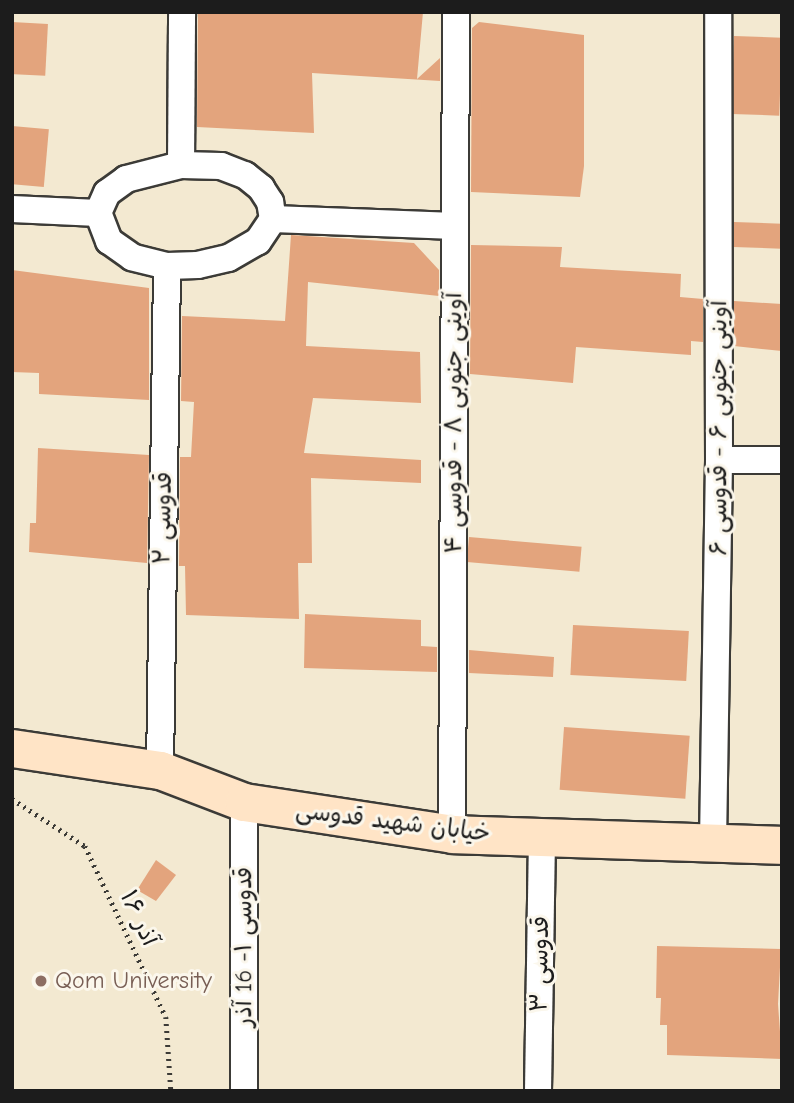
<!DOCTYPE html>
<meta charset="utf-8">
<style>
body{margin:0}
#map{position:relative;width:794px;height:1103px;overflow:hidden;background:#f3e9d1;font-family:"Comic Neue","Playpen Sans Arabic",sans-serif}
div>[style]{position:absolute}
.building>*{inset:0;background:#e3a47d;transform-origin:0 0}
.path>*{height:4.5px;margin-top:-2.25px;transform-origin:0;background:repeating-linear-gradient(90deg,#3c3b37 0 2px,transparent 0 7px)}
.roads{filter:drop-shadow(2px 0 #3c3b37) drop-shadow(-2px 0 #3c3b37) drop-shadow(0 2px #3c3b37) drop-shadow(0 -2px #3c3b37)}
.minor>*{height:26px;margin:-13px;padding:0 13px;transform-origin:13px;border-radius:13px;background:#fff}
.secondary>*{height:37px;margin:-18.5px;padding:0 18.5px;transform-origin:18.5px;border-radius:18.5px;background:#ffe4c6}
.dots>*{width:19px;height:19px;translate:-50% -50%;box-sizing:border-box;border:4px solid #fbf7ec;border-radius:50%}
span{translate:-50% -50%;white-space:nowrap;text-align:center;line-height:1.15;-webkit-text-stroke:6px #fbf7ec;paint-order:stroke}
.street-label{font-size:24px;color:#1c1c1c}
.education-label{font-size:24px;color:#785e54}
.left{translate:0 -50%;text-align:left}
.frame{position:absolute;inset:0;border:14px solid #1c1c1c;pointer-events:none}
</style>
<div id="map">
<div class="building">
<i style="clip-path:polygon(198px 12px,423px 12px,417px 79px,440px 58px,440px 81px,312px 73px,314px 133px,197px 127px)"></i>
<i style="left:12px;top:22px;width:36px;height:52px;rotate:3deg"></i>
<i style="clip-path:polygon(479px 22px,584px 35px,584px 166px,580px 197px,471px 192px,472px 28px)"></i>
<i style="left:734px;top:36px;width:48px;height:78px;rotate:2deg"></i>
<i style="left:12px;top:126px;width:37px;height:58px;rotate:5deg"></i>
<i style="left:734px;top:222px;width:48px;height:25px;rotate:2deg"></i>
<i style="clip-path:polygon(291px 235px,414px 243px,439px 270px,439px 296px,308px 282px,306px 346px,420px 352px,421px 403px,313px 398px,304px 453px,421px 460px,421px 483px,311px 478px,312px 563px,298px 563px,299px 619px,186px 615px,185px 566px,179px 566px,180px 457px,191px 457px,194px 402px,181px 401px,182px 316px,285px 321px)"></i>
<i style="clip-path:polygon(471px 245px,562px 247px,560px 267px,681px 274px,680px 297px,703px 299px,703px 342px,691px 341px,691px 355px,576px 347px,573px 383px,470px 374px)"></i>
<i style="clip-path:polygon(12px 270px,149px 288px,149px 400px,39px 394px,39px 373px,12px 372px)"></i>
<i style="clip-path:polygon(734px 301px,782px 304px,782px 351px,734px 346px)"></i>
<i style="clip-path:polygon(38px 448px,149px 455px,147px 563px,29px 552px,30px 523px,36px 523px)"></i>
<i style="left:469px;top:537px;width:113px;height:25px;rotate:5deg"></i>
<i style="clip-path:polygon(305px 614px,421px 620px,421px 646px,437px 647px,437px 672px,304px 668px)"></i>
<i style="left:573px;top:625px;width:116px;height:50px;rotate:3deg"></i>
<i style="clip-path:polygon(469px 650px,554px 657px,553px 677px,469px 673px)"></i>
<i style="left:564px;top:727px;width:126px;height:63px;rotate:4deg"></i>
<i style="clip-path:polygon(156px 860px,176px 875px,156px 901px,137px 890px)"></i>
<i style="clip-path:polygon(657px 946px,781px 949px,778px 1004px,782px 1059px,667px 1055px,667px 1025px,660px 1025px,661px 998px,656px 998px)"></i>
</div>
<div class="path">
<i style="left:12px;top:799px;width:87px;rotate:32.8deg"></i>
<i style="left:85px;top:846px;width:189px;rotate:64.7deg"></i>
<i style="left:166px;top:1017px;width:74px;rotate:86.1deg"></i>
</div>
<div class="roads">
<div class="minor">
<i style="left:181px;top:165px;width:40px;rotate:1.4deg"></i>
<i style="left:221px;top:166px;width:26px;rotate:21deg"></i>
<i style="left:245px;top:175px;width:21px;rotate:39deg"></i>
<i style="left:261px;top:188px;width:17px;rotate:57deg"></i>
<i style="left:270px;top:202px;width:17px;rotate:80deg"></i>
<i style="left:273px;top:219px;width:27px;rotate:124deg"></i>
<i style="left:258px;top:241px;width:34px;rotate:150deg"></i>
<i style="left:228px;top:258px;width:31px;rotate:167deg"></i>
<i style="left:198px;top:265px;width:31px;rotate:178deg"></i>
<i style="left:167px;top:266px;width:36px;rotate:-166deg"></i>
<i style="left:132px;top:257px;width:28px;rotate:-145deg"></i>
<i style="left:109px;top:241px;width:30px;rotate:-111deg"></i>
<i style="left:98px;top:213px;width:22px;rotate:-66deg"></i>
<i style="left:107px;top:193px;width:24px;rotate:-36deg"></i>
<i style="left:126px;top:179px;width:57px;rotate:-14.3deg"></i>
<i style="left:181px;top:165px;width:153px;rotate:-89.6deg"></i>
<i style="left:12px;top:209px;width:86px;rotate:2.7deg"></i>
<i style="left:273px;top:219px;width:182px;rotate:2.2deg"></i>
<i style="left:719px;top:460px;width:63px"></i>
<i style="left:160px;top:770px;width:504px;rotate:-89.2deg"></i>
<i style="left:244px;top:802px;width:289px;rotate:90deg"></i>
<i style="left:452px;top:834px;width:822px;rotate:-89.72deg"></i>
<i style="left:713px;top:843px;width:383px;rotate:-89.1deg"></i>
<i style="left:719px;top:460px;width:448px;rotate:-90.1deg"></i>
<i style="left:538px;top:1091px;width:254px;rotate:-89.1deg"></i>
</div>
<div class="secondary">
<i style="left:12px;top:748px;width:150px;rotate:8.5deg"></i>
<i style="left:160px;top:770px;width:90px;rotate:20.9deg"></i>
<i style="left:244px;top:802px;width:210px;rotate:8.7deg"></i>
<i style="left:452px;top:834px;width:330px;rotate:1.9deg"></i>
</div>
</div>
<div class="dots">
<i style="left:41px;top:981px;background:#8d6e63"></i>
</div>
<div class="street-label">
<span style="left:454px;top:423px;rotate:-90deg">آوینی جنوبی ۸ - قدوسی ۴</span>
<span style="left:719px;top:428px;rotate:-90deg">آوینی جنوبی ۶ - قدوسی ۶</span>
<span style="left:163px;top:518px;rotate:-89deg">قدوسی ۲</span>
<span style="left:393px;top:822px;rotate:7deg">خیابان شهید قدوسی</span>
<span style="left:139px;top:918px;rotate:65deg">۱۶ آذر</span>
<span style="left:244px;top:947px;rotate:-90deg">قدوسی ۱- 16 آذر</span>
<span style="left:540px;top:964px;rotate:-89deg">قدوسی ۳</span>
</div>
<div class="education-label">
<span class="left" style="left:55px;top:981px">Qom University</span>
</div>
<div class="frame"></div>
</div>
